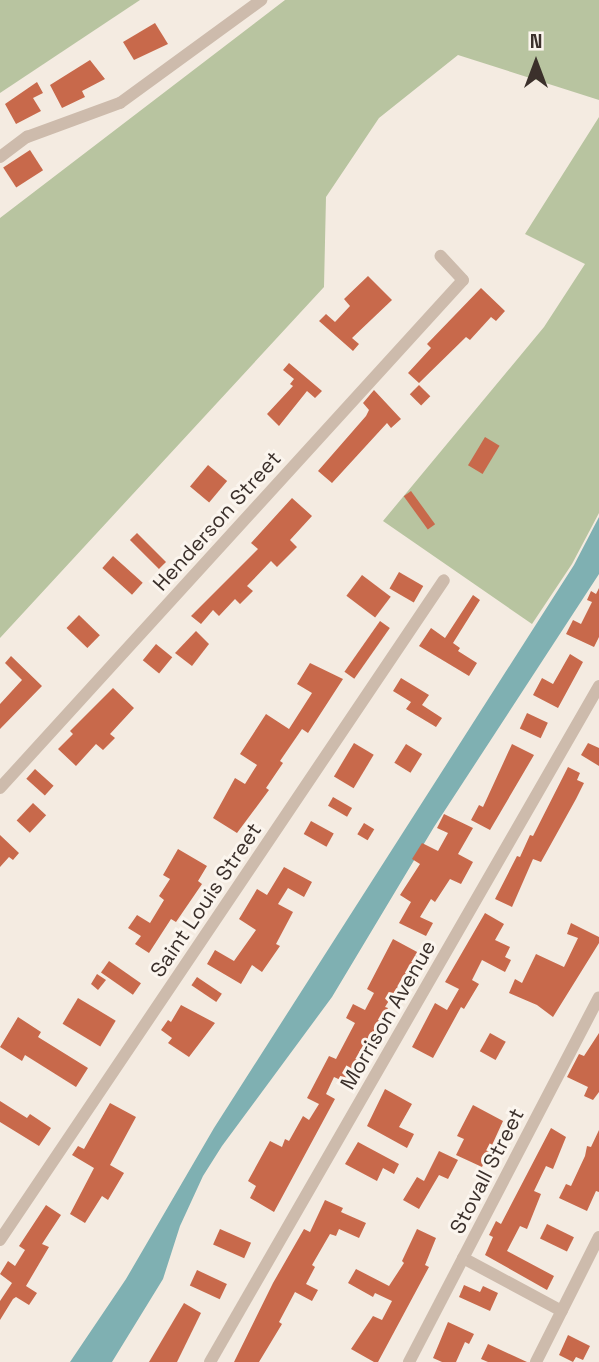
<!DOCTYPE html>
<style>
body{margin:0}
#map{position:relative;width:599px;height:1362px;overflow:hidden;background:#f4ebe1;font-family:"Space Grotesk",sans-serif}
div>[style]{position:absolute}
.green>*{inset:0;background:#b8c4a0}
.water>*{inset:0;background:#7fb0b2}
.building>*{inset:0;background:#c8694b;transform-origin:0 0}
.minor>*{height:12px;margin:-6px;padding:0 6px;transform-origin:6px;border-radius:6px;background:#cdbbac}
span{translate:-50% -50%;white-space:nowrap;text-align:center;line-height:1.15;-webkit-text-stroke:6px #fbf5ee;paint-order:stroke}
.street-label{font-size:21px;color:#3b302b}
.north{position:absolute;left:501px;top:28px;width:70px;height:70px;-webkit-text-stroke:5px #fbf5ee;paint-order:stroke;rotate:0deg;font-size:19px;font-weight:700;line-height:28px;text-align:center;color:#3b302b}
.north::after{content:'';display:block;margin:auto;width:24px;height:32px;background:#3b302b;clip-path:polygon(50% 0,100% 100%,50% 72%,0 100%)}
</style>
<div id="map">
<div class="green">
<i style="clip-path:polygon(0 0,140px 0,0 93px)"></i>
<i style="clip-path:polygon(285px 0,599px 0,599px 100px,458px 55px,379px 118px,326px 197px,324px 287px,0 638px,0 218px)"></i>
<i style="clip-path:polygon(599px 117px,599px 513px,572px 564px,532px 624px,383px 521px,544px 327px,585px 264px,525px 234px)"></i>
</div>
<div class="water">
<i style="clip-path:polygon(599px 517px,599px 574px,434px 827px,332px 997px,222px 1146px,203px 1176px,180px 1226px,163px 1279px,112px 1362px,70px 1362px,126px 1279px,214px 1128px,574px 565px)"></i>
</div>
<div class="building">
<i style="clip-path:polygon(155px 23px,168px 44px,134px 60px,123px 42px)"></i>
<i style="clip-path:polygon(90px 60px,105px 79px,82px 91px,85px 97px,62px 108px,50px 85px)"></i>
<i style="clip-path:polygon(37px 82px,43px 93px,33px 98px,41px 111px,16px 124px,5px 104px)"></i>
<i style="left:30px;top:150px;width:24px;height:32px;rotate:57deg"></i>
<i style="clip-path:polygon(368px 276px,392px 300px,352px 338px,359px 344px,353px 351px,319px 321px,326px 314px,335px 322px,350px 306px,344px 299px)"></i>
<i style="clip-path:polygon(481px 288px,505px 311px,496px 321px,491px 317px,470px 340px,466px 337px,419px 383px,408px 373px,431px 348px,427px 344px)"></i>
<i style="clip-path:polygon(289px 363px,322px 391px,315px 398px,307px 391px,279px 426px,267px 414px,293px 386px,290px 384px,294px 379px,283px 370px)"></i>
<i style="left:419px;top:385px;width:16px;height:13px;rotate:45deg"></i>
<i style="clip-path:polygon(374px 390px,401px 419px,391px 428px,387px 423px,332px 483px,318px 471px,366px 416px,369px 410px,363px 403px)"></i>
<i style="left:485px;top:437px;width:17px;height:33px;rotate:31deg"></i>
<i style="left:208px;top:465px;width:25px;height:28px;rotate:40deg"></i>
<i style="left:411px;top:491px;width:41px;height:9px;rotate:54deg"></i>
<i style="clip-path:polygon(292px 498px,312px 516px,290px 540px,297px 547px,277px 567px,271px 561px,247px 586px,253px 591px,240px 604px,235px 599px,219px 616px,213px 610px,201px 624px,191px 616px,258px 549px,251px 543px)"></i>
<i style="left:137px;top:533px;width:41px;height:10px;rotate:45deg"></i>
<i style="left:113px;top:556px;width:40px;height:16px;rotate:42deg"></i>
<i style="left:399px;top:572px;width:28px;height:19px;rotate:30deg"></i>
<i style="left:362px;top:575px;width:36px;height:26px;rotate:37deg"></i>
<i style="clip-path:polygon(599px 588px,599px 637px,594px 647px,566px 634px,573px 620px,581px 624px,592px 602px,587px 600px,591px 591px,596px 594px)"></i>
<i style="clip-path:polygon(473px 595px,480px 600px,453px 643px,460px 648px,458px 651px,477px 663px,469px 676px,419px 646px,431px 628px,445px 638px)"></i>
<i style="left:79px;top:615px;width:29px;height:18px;rotate:44deg"></i>
<i style="left:380px;top:621px;width:12px;height:62px;rotate:35deg"></i>
<i style="clip-path:polygon(196px 631px,209px 644px,192px 666px,175px 653px)"></i>
<i style="left:156px;top:644px;width:21px;height:21px;rotate:39deg"></i>
<i style="clip-path:polygon(570px 654px,583px 662px,558px 708px,533px 695px,542px 678px,553px 684px)"></i>
<i style="clip-path:polygon(11px 656px,42px 686px,0 729px,0 704px,22px 680px,5px 663px)"></i>
<i style="clip-path:polygon(310px 663px,343px 679px,308px 733px,302px 729px,280px 761px,283px 763px,266px 788px,269px 790px,237px 833px,213px 818px,235px 778px,245px 784px,257px 765px,240px 754px,266px 714px,289px 729px,312px 693px,297px 684px)"></i>
<i style="clip-path:polygon(401px 678px,429px 695px,422px 705px,442px 718px,436px 727px,406px 709px,411px 702px,393px 691px)"></i>
<i style="clip-path:polygon(113px 688px,134px 708px,110px 734px,115px 738px,103px 750px,96px 744px,76px 766px,58px 749px,73px 734px,70px 731px)"></i>
<i style="left:527px;top:713px;width:23px;height:17px;rotate:25deg"></i>
<i style="left:354px;top:743px;width:23px;height:39px;rotate:31deg"></i>
<i style="clip-path:polygon(588px 743px,599px 748px,599px 766px,581px 755px)"></i>
<i style="left:406px;top:744px;width:19px;height:22px;rotate:32deg"></i>
<i style="clip-path:polygon(512px 744px,534px 755px,490px 830px,471px 820px,479px 805px,483px 807px)"></i>
<i style="clip-path:polygon(568px 767px,580px 773px,577px 780px,584px 783px,576px 799px,541px 862px,533px 859px,512px 907px,495px 899px,517px 856px,520px 857px,530px 835px,533px 836px)"></i>
<i style="left:35px;top:769px;width:25px;height:13px;rotate:42deg"></i>
<i style="left:333px;top:797px;width:22px;height:10px;rotate:30deg"></i>
<i style="left:33px;top:803px;width:18px;height:24px;rotate:43deg"></i>
<i style="clip-path:polygon(444px 814px,473px 828px,458px 854px,473px 862px,461px 884px,450px 879px,435px 902px,431px 899px,420px 917px,433px 923px,426px 936px,399px 923px,411px 902px,400px 895px,420px 864px,412px 859px,422px 843px,438px 851px,448px 833px,437px 828px)"></i>
<i style="left:311px;top:821px;width:26px;height:15px;rotate:29deg"></i>
<i style="left:364px;top:823px;width:12px;height:13px;rotate:31deg"></i>
<i style="clip-path:polygon(0 835px,19px 853px,13px 860px,9px 857px,0 867px)"></i>
<i style="clip-path:polygon(178px 849px,207px 866px,198px 881px,202px 884px,176px 922px,171px 919px,149px 953px,135px 944px,141px 936px,128px 928px,137px 915px,150px 923px,164px 900px,159px 896px,170px 879px,163px 875px)"></i>
<i style="clip-path:polygon(284px 867px,312px 882px,304px 897px,288px 888px,278px 904px,293px 912px,276px 944px,280px 946px,262px 972px,252px 965px,241px 984px,207px 964px,215px 950px,234px 961px,256px 930px,239px 919px,257px 889px,267px 895px)"></i>
<i style="clip-path:polygon(485px 913px,504px 924px,495px 940px,510px 947px,505px 957px,511px 960px,505px 972px,482px 960px,472px 980px,479px 984px,464px 1009px,461px 1007px,433px 1058px,412px 1047px,435px 1003px,447px 1010px,459px 989px,445px 982px)"></i>
<i style="clip-path:polygon(571px 923px,599px 937px,599px 943px,553px 1017px,537px 1005px,509px 993px,515px 979px,522px 983px,536px 954px,564px 967px,578px 938px,567px 934px)"></i>
<i style="clip-path:polygon(393px 939px,419px 953px,385px 1007px,388px 1008px,347px 1083px,334px 1077px,326px 1094px,335px 1099px,274px 1212px,250px 1198px,256px 1186px,248px 1181px,270px 1141px,282px 1147px,285px 1139px,289px 1141px,303px 1116px,309px 1120px,319px 1104px,307px 1098px,329px 1056px,336px 1059px,355px 1023px,346px 1018px,353px 1004px,365px 1010px,374px 993px,367px 989px)"></i>
<i style="left:109px;top:961px;width:39px;height:14px;rotate:35deg"></i>
<i style="clip-path:polygon(97px 974px,106px 980px,98px 990px,91px 984px)"></i>
<i style="left:197px;top:977px;width:30px;height:10px;rotate:34deg"></i>
<i style="left:78px;top:998px;width:44px;height:30px;rotate:31deg"></i>
<i style="clip-path:polygon(181px 1005px,215px 1023px,189px 1057px,168px 1043px,172px 1038px,161px 1030px,168px 1020px,171px 1022px)"></i>
<i style="clip-path:polygon(18px 1017px,41px 1032px,38px 1037px,88px 1068px,76px 1087px,25px 1055px,22px 1061px,0 1047px)"></i>
<i style="left:490px;top:1033px;width:18px;height:21px;rotate:29deg"></i>
<i style="clip-path:polygon(599px 1033px,599px 1092px,593px 1100px,584px 1096px,588px 1087px,567px 1077px,579px 1054px,584px 1056px)"></i>
<i style="clip-path:polygon(385px 1089px,412px 1104px,399px 1127px,414px 1134px,407px 1148px,367px 1126px)"></i>
<i style="clip-path:polygon(0 1101px,27px 1118px,30px 1114px,51px 1128px,39px 1146px,0 1122px)"></i>
<i style="clip-path:polygon(110px 1103px,136px 1117px,110px 1165px,124px 1173px,108px 1200px,102px 1196px,85px 1223px,70px 1214px,94px 1168px,72px 1155px,78px 1146px,84px 1149px)"></i>
<i style="clip-path:polygon(473px 1105px,503px 1121px,482px 1167px,456px 1155px,464px 1139px,457px 1136px)"></i>
<i style="clip-path:polygon(551px 1128px,566px 1137px,553px 1169px,546px 1166px,534px 1191px,541px 1194px,527px 1229px,520px 1226px,507px 1251px,554px 1276px,547px 1290px,485px 1255px,493px 1237px,489px 1235px,496px 1221px,501px 1224px)"></i>
<i style="clip-path:polygon(599px 1130px,599px 1192px,596px 1191px,587px 1211px,559px 1198px,566px 1184px,571px 1186px,585px 1156px,587px 1146px,591px 1147px)"></i>
<i style="clip-path:polygon(358px 1142px,399px 1164px,394px 1174px,383px 1168px,377px 1181px,345px 1164px)"></i>
<i style="clip-path:polygon(439px 1151px,458px 1160px,448px 1179px,439px 1175px,419px 1209px,403px 1200px,417px 1177px,424px 1181px)"></i>
<i style="clip-path:polygon(325px 1200px,343px 1208px,341px 1212px,366px 1223px,359px 1238px,339px 1229px,336px 1236px,330px 1234px,312px 1265px,315px 1267px,306px 1284px,318px 1290px,312px 1301px,295px 1292px,279px 1322px,282px 1324px,259px 1362px,234px 1362px,273px 1283px,304px 1229px,310px 1232px)"></i>
<i style="clip-path:polygon(46px 1205px,61px 1215px,42px 1244px,49px 1247px,26px 1286px,37px 1293px,29px 1305px,16px 1297px,13px 1299px,0 1320px,0 1301px,12px 1283px,0 1274px,8px 1261px,15px 1266px,25px 1250px,19px 1246px)"></i>
<i style="left:547px;top:1224px;width:30px;height:16px;rotate:26deg"></i>
<i style="left:220px;top:1229px;width:34px;height:17px;rotate:24deg"></i>
<i style="clip-path:polygon(417px 1229px,436px 1238px,425px 1265px,429px 1267px,378px 1362px,374px 1362px,351px 1349px,373px 1316px,382px 1320px,392px 1301px,375px 1293px,373px 1297px,348px 1283px,356px 1269px,389px 1286px,404px 1263px,402px 1261px)"></i>
<i style="left:197px;top:1270px;width:33px;height:17px;rotate:25deg"></i>
<i style="clip-path:polygon(464px 1285px,480px 1292px,483px 1286px,498px 1293px,490px 1311px,459px 1297px)"></i>
<i style="clip-path:polygon(184px 1303px,201px 1313px,177px 1362px,149px 1362px)"></i>
<i style="clip-path:polygon(448px 1322px,474px 1334px,469px 1344px,465px 1342px,456px 1362px,442px 1362px,433px 1358px)"></i>
<i style="clip-path:polygon(568px 1335px,590px 1346px,583px 1360px,576px 1357px,573px 1362px,559px 1355px)"></i>
<i style="clip-path:polygon(488px 1344px,527px 1362px,488px 1362px,481px 1359px)"></i>
</div>
<div class="minor">
<i style="left:0;top:157px;width:34px;rotate:-37deg"></i>
<i style="left:27px;top:137px;width:99px;rotate:-20.1deg"></i>
<i style="left:120px;top:103px;width:175px;rotate:-36.1deg"></i>
<i style="left:0;top:788px;width:687px;rotate:-47.65deg"></i>
<i style="left:463px;top:280px;width:33px;rotate:-133deg"></i>
<i style="left:0;top:1240px;width:795px;rotate:-56.07deg"></i>
<i style="left:463px;top:1258px;width:112px;rotate:28.2deg"></i>
<i style="left:210px;top:1362px;width:780px;rotate:-60.08deg"></i>
<i style="left:409px;top:1362px;width:411px;rotate:-62.5deg"></i>
<i style="left:536px;top:1362px;width:140px;rotate:-63.3deg"></i>
</div>
<div class="street-label">
<span style="left:217px;top:521px;rotate:-48deg">Henderson Street</span>
<span style="left:206px;top:900px;rotate:-56deg">Saint Louis Street</span>
<span style="left:388px;top:1015px;rotate:-60deg">Morrison Avenue</span>
<span style="left:487px;top:1171px;rotate:-63deg">Stovall Street</span>
</div>
<div class="north">N</div>
</div>
